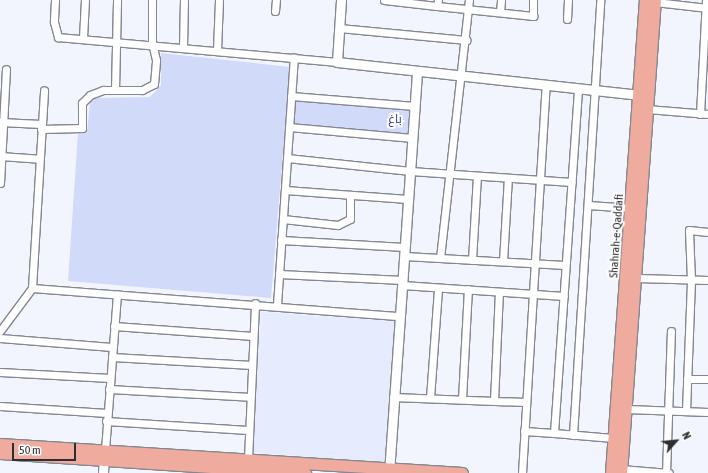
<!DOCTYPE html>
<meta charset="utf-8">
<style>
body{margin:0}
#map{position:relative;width:708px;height:473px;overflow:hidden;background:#f2f5fd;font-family:"Asap Condensed",Cairo,sans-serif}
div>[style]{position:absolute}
.built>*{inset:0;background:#e6ecfd;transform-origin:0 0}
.green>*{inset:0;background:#d1daf8;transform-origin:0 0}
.roads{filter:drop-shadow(1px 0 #848790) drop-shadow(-1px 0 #848790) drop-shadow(0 1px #848790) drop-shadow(0 -1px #848790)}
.minor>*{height:7px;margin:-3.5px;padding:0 3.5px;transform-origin:3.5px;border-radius:3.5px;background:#fff}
.tertiary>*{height:9px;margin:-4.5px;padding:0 4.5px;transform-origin:4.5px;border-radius:4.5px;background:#fff}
.primary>*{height:11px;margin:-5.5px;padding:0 5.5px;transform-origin:5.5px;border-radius:5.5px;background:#efac9e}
span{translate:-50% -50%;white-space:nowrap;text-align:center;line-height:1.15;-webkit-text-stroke:4px #fff;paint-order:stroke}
.park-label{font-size:12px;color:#28358e}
.street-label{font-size:12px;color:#2d2e32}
.north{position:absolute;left:656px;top:421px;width:40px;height:40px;-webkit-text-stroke:3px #fff;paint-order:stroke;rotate:63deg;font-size:11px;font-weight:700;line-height:16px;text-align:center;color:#2d2e32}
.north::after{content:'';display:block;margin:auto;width:14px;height:18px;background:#2d2e32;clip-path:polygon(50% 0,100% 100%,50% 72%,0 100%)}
.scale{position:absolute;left:12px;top:443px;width:64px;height:18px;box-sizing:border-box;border:2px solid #2d2e32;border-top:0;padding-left:5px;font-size:12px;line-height:14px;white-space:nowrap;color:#2d2e32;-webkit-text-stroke:3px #fff;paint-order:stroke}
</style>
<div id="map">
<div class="built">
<i style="left:261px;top:312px;width:134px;height:141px;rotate:4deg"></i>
</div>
<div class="green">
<i style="clip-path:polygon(161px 53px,290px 67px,271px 298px,68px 281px,78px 133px,87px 133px,90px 102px,96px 98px,150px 97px,161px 85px)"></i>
<i style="left:291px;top:96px;width:124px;height:31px;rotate:5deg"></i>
</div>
<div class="roads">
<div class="minor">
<i style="left:55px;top:0;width:22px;rotate:93deg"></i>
<i style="left:54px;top:22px;width:16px;rotate:75deg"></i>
<i style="left:58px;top:37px;width:280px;rotate:5.1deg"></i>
<i style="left:384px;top:0;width:53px;rotate:6.5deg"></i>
<i style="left:437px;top:6px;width:6px;rotate:-81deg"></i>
<i style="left:655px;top:2px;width:53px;rotate:6.5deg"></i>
<i style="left:437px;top:6px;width:97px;rotate:5.9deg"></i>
<i style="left:533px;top:16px;width:16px;rotate:-90deg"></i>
<i style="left:275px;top:11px;width:11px;rotate:-85deg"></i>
<i style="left:500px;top:12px;width:12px;rotate:-85deg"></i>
<i style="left:567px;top:19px;width:19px;rotate:-87deg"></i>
<i style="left:339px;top:28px;width:128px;rotate:5.4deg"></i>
<i style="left:83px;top:38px;width:38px;rotate:-87deg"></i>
<i style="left:183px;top:47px;width:47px;rotate:-88.8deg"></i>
<i style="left:217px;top:50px;width:50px;rotate:-87.7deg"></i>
<i style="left:115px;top:90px;width:90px;rotate:-88.7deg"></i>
<i style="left:291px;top:96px;width:124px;rotate:4.6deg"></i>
<i style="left:647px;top:109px;width:61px;rotate:4.7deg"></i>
<i style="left:700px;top:114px;width:114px;rotate:-87deg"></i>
<i style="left:0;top:122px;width:41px;rotate:2.8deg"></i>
<i style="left:289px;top:127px;width:124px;rotate:5.1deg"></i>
<i style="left:41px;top:129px;width:41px;rotate:-1.4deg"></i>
<i style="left:82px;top:128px;width:25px;rotate:-90deg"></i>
<i style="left:82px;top:103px;width:11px;rotate:-45deg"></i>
<i style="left:90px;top:95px;width:14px;rotate:-21deg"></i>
<i style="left:103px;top:90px;width:39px"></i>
<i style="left:142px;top:90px;width:13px;rotate:-27deg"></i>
<i style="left:154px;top:84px;width:24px;rotate:-85deg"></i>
<i style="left:156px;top:60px;width:17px;rotate:-103deg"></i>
<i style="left:152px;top:43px;width:43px;rotate:-90deg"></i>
<i style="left:0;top:156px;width:39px;rotate:4deg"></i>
<i style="left:287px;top:158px;width:124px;rotate:6deg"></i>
<i style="left:410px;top:171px;width:162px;rotate:3.9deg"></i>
<i style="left:0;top:183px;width:114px;rotate:-87deg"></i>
<i style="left:285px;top:190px;width:123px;rotate:4.2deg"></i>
<i style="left:588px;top:205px;width:44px;rotate:3.9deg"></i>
<i style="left:283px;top:219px;width:55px;rotate:6.2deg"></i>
<i style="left:338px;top:225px;width:13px;rotate:-27deg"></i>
<i style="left:350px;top:219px;width:24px;rotate:-90deg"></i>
<i style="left:281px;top:240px;width:124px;rotate:3.2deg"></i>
<i style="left:404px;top:256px;width:161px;rotate:3.2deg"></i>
<i style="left:440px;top:258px;width:260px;rotate:-83.6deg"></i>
<i style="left:472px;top:260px;width:84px;rotate:-86.6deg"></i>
<i style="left:503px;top:261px;width:83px;rotate:-86.6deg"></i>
<i style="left:279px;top:274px;width:124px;rotate:2.8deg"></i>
<i style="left:637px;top:278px;width:71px;rotate:1.6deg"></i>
<i style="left:402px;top:285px;width:162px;rotate:3.9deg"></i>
<i style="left:32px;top:288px;width:198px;rotate:-86.5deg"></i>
<i style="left:277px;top:305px;width:248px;rotate:-86.1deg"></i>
<i style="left:114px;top:326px;width:139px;rotate:4.1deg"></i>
<i style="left:0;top:331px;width:54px;rotate:-53.3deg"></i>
<i style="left:32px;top:288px;width:369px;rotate:4.4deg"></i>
<i style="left:0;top:338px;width:112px;rotate:4.6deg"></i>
<i style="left:112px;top:357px;width:140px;rotate:3.3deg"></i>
<i style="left:0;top:372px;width:110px;rotate:3.1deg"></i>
<i style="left:687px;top:379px;width:21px"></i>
<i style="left:109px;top:389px;width:141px;rotate:3.2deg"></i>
<i style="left:393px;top:397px;width:133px;rotate:2.2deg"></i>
<i style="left:430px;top:398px;width:110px;rotate:-85.8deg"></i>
<i style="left:462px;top:399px;width:110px;rotate:-86.9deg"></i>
<i style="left:494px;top:401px;width:109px;rotate:-87.4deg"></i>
<i style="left:0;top:406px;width:107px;rotate:3.7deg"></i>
<i style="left:626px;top:409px;width:82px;rotate:2.1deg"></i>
<i style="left:686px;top:411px;width:131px;rotate:-87.8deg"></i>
<i style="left:691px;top:280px;width:50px;rotate:-92.3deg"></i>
<i style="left:689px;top:230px;width:19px;rotate:6deg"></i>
<i style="left:106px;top:421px;width:142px;rotate:3.6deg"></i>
<i style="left:524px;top:431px;width:30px;rotate:4deg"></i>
<i style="left:554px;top:433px;width:345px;rotate:-86deg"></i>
<i style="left:554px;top:433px;width:59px;rotate:4.8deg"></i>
<i style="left:573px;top:435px;width:436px;rotate:-86.4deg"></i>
<i style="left:105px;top:450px;width:156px;rotate:-85.6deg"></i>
<i style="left:248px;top:459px;width:156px;rotate:-87.4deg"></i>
<i style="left:621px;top:469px;width:48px;rotate:4.8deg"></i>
<i style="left:522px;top:473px;width:388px;rotate:-86.5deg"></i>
<i style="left:666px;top:473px;width:142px;rotate:-88deg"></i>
</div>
<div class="tertiary">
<i style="left:341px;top:0;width:62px;rotate:93.7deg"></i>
<i style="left:337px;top:62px;width:305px;rotate:6.2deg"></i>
<i style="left:103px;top:473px;width:19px;rotate:-87deg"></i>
<i style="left:389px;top:473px;width:402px;rotate:-86deg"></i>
</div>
<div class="primary">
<i style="left:0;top:444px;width:463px;rotate:3.6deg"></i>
<i style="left:0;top:453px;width:306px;rotate:3.8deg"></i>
<i style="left:611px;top:473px;width:474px;rotate:-85.9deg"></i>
<i style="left:621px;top:473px;width:474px;rotate:-85.9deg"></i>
</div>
</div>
<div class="park-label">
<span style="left:395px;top:120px">باغ</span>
</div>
<div class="street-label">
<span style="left:617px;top:236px;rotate:-86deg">Shahrah-e-Qaddafi</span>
</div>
<div class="north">N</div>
<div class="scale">50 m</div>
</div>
